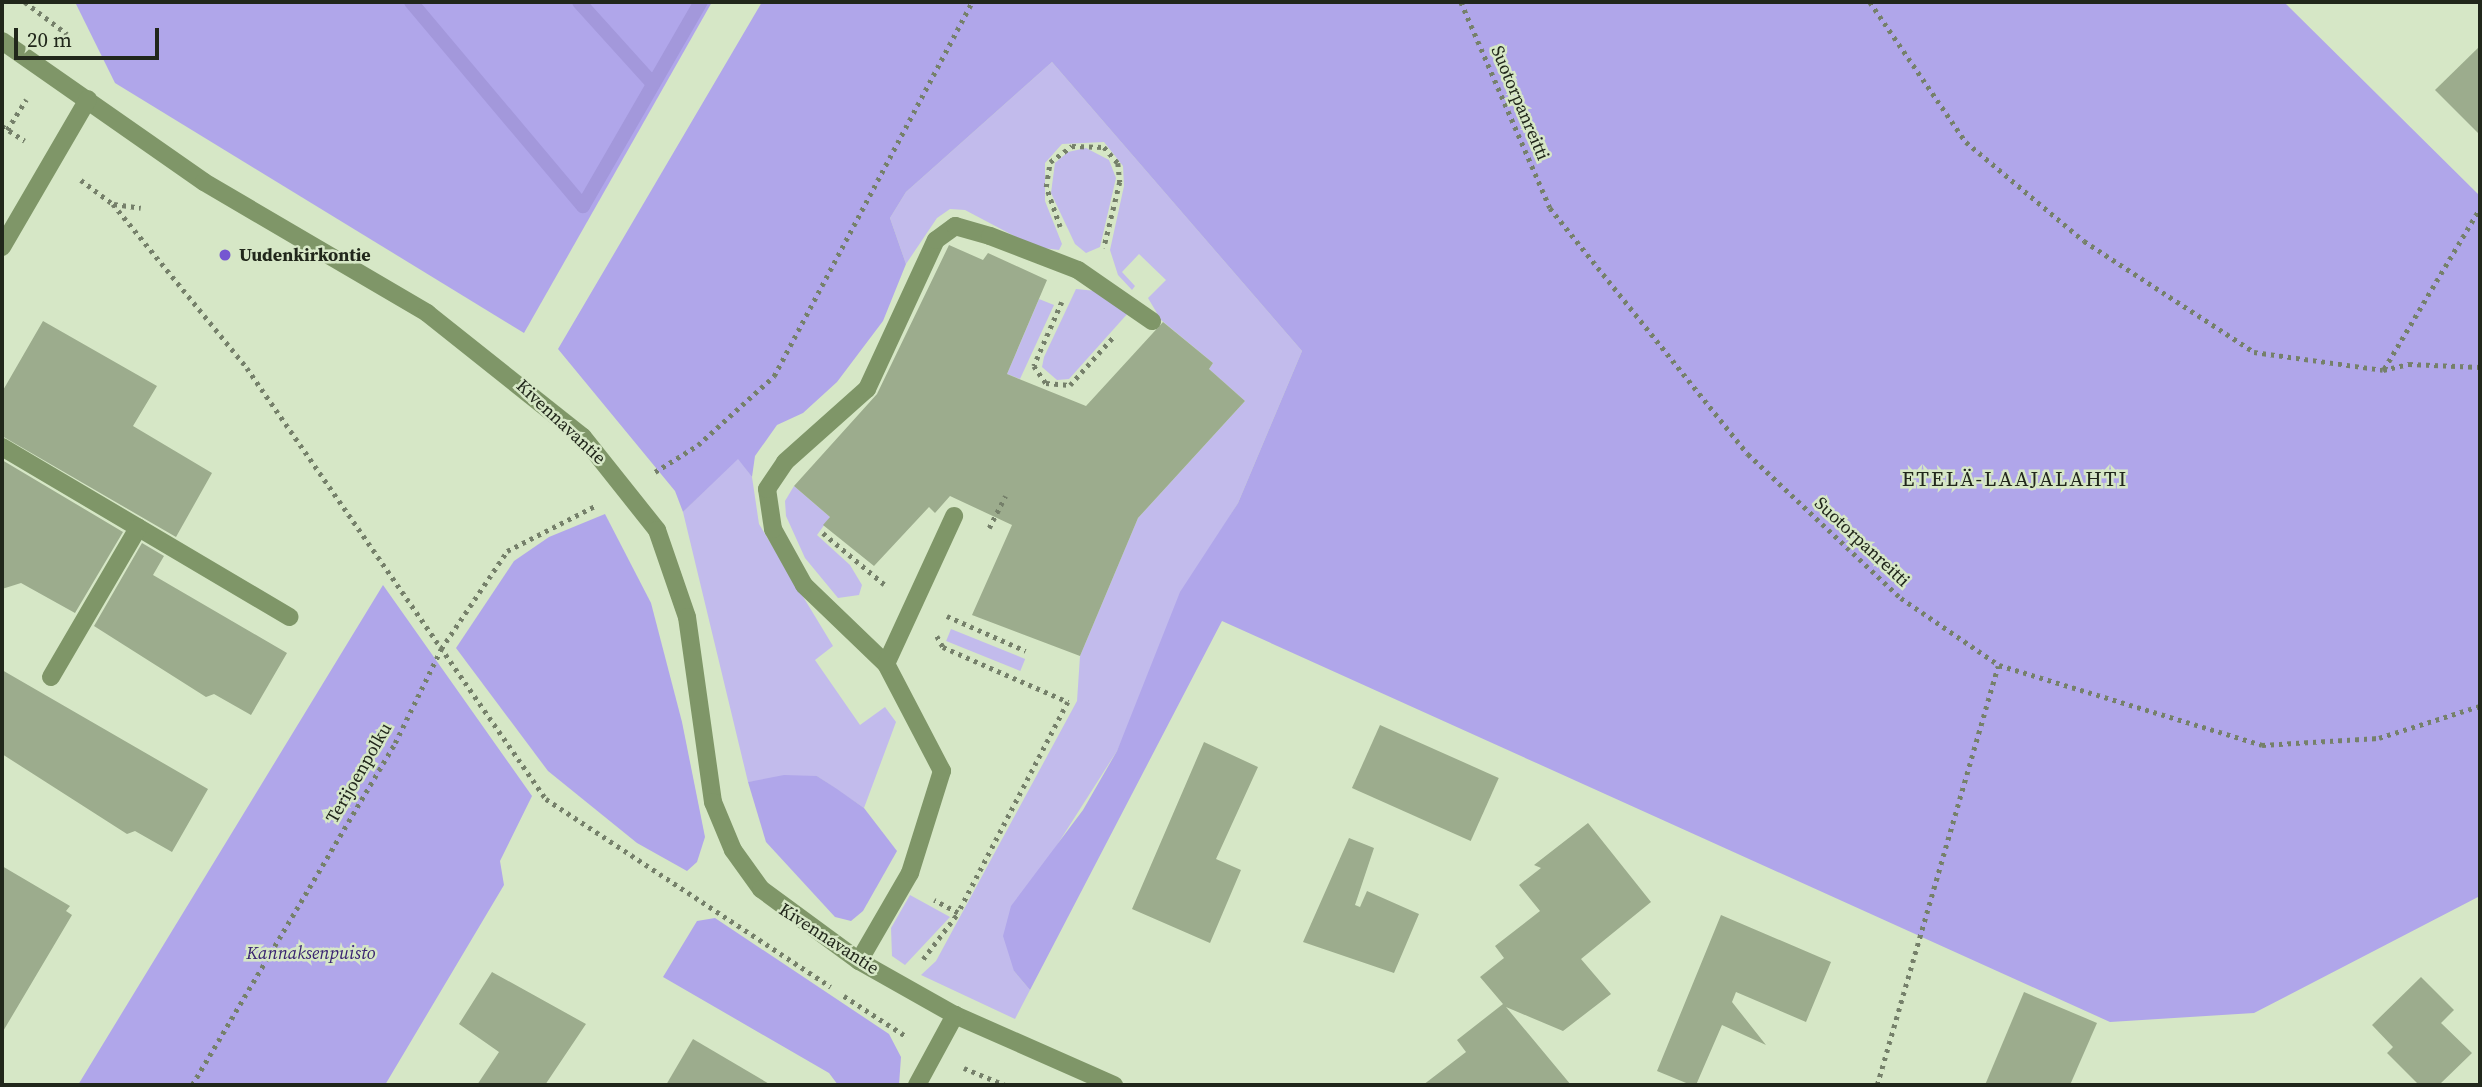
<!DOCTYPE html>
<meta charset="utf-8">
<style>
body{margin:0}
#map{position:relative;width:2482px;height:1087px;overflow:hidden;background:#d6e7c6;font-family:"Source Serif 4",serif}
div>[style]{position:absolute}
.green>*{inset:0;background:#c2bbec;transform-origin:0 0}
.forest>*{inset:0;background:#b0a6ea}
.stream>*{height:14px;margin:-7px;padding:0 7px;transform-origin:7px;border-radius:7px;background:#a398db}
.building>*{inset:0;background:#9cac8d;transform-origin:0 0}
.path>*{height:4.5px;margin-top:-2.25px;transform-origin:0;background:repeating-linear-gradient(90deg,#75806a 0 3.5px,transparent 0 8.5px)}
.minor>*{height:18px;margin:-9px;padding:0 9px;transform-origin:9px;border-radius:9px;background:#7f9668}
.dots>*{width:19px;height:19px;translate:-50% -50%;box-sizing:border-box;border:4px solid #d6e7c6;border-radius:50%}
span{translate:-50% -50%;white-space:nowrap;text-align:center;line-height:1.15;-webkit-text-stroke:5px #d6e7c6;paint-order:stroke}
.street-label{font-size:18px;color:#21271b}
.poi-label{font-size:18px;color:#21271b;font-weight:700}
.left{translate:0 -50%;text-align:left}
.park-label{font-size:18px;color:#392370;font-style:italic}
.quarter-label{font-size:21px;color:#21271b;letter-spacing:2px}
.frame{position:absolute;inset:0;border:4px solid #21271b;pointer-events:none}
.scale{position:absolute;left:14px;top:28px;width:145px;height:32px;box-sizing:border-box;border:4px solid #21271b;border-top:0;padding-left:9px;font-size:21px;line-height:24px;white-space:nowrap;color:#21271b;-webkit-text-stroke:5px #d6e7c6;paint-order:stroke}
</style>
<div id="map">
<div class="green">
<i style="clip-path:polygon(1052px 62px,1302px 351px,1238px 503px,1211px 546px,1117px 751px,1052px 853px,1014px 971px,1030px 990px,1015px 1019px,921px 975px,936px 961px,1077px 701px,1080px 656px,1138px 518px,1245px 401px,1209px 369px,1213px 363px,1161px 320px,1148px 298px,1166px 280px,1139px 254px,1122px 272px,1135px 286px,1132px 290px,1118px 275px,1110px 250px,1124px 186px,1123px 166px,1104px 142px,1062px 144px,1045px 163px,1045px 201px,1062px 244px,1059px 250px,1035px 247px,965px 210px,950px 209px,937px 218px,906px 264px,890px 218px,906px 192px)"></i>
<i style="clip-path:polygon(1086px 148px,1109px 160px,1116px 178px,1100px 247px,1086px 253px,1075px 244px,1051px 193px,1055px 163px,1068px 152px)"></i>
<i style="clip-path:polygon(1076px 289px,1096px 291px,1129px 312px,1069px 379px,1057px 380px,1042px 367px,1044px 357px)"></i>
<i style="clip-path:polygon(1039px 299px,1054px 305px,1020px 379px,1007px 374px)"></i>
<i style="clip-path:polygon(738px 458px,752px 477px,759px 524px,833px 646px,815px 660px,860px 725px,885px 707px,896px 722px,864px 808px,817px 776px,748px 782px,683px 512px)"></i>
<i style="clip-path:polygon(794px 486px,830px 517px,817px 535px,850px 565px,862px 585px,859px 595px,838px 598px,805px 558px,786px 516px,785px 501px)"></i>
<i style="left:951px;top:629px;width:80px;height:13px;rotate:22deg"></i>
<i style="clip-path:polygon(910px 895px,950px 917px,905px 965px,892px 956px,891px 928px)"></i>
</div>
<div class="forest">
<i style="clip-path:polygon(75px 2px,712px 2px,524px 333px,115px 83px)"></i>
<i style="clip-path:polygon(762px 2px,2284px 2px,2480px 196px,2480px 896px,2254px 1013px,2110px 1022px,1222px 621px,1030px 990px,1014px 971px,1003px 936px,1011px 906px,1083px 810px,1117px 751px,1180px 592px,1238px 503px,1302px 351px,1052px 62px,906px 192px,890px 218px,906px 264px,883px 321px,837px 382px,803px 413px,777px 425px,755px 456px,752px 477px,738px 459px,683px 512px,675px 491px,558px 349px)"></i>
<i style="clip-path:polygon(605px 514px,651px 603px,682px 722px,705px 837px,697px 862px,687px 871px,637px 843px,548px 771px,456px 648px,514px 561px,549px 537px)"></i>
<i style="clip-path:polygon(383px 585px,532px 796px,500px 861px,504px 885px,385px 1085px,78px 1085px)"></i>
<i style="clip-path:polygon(784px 775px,817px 776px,837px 789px,864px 808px,897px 851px,863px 911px,851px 921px,835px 917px,766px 842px,748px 782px)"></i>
<i style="clip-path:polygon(715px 918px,889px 1034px,901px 1057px,899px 1085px,838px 1085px,829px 1073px,663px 977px,697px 921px)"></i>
</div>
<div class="stream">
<i style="left:411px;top:2px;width:267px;rotate:49.9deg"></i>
<i style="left:583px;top:206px;width:236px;rotate:-60deg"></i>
<i style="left:579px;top:2px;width:110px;rotate:47.9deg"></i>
</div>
<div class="building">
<i style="clip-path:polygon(2480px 46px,2480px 135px,2435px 90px)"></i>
<i style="clip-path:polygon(949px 245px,983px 260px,988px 253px,1047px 280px,1007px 374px,1086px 406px,1163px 322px,1213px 363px,1209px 369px,1245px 401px,1138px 518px,1080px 656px,972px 615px,1012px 525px,950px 496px,935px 513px,929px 507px,874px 566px,823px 525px,830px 517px,794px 486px,877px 394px)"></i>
<i style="clip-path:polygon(43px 321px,157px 386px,133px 426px,212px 473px,176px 537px,2px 436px,2px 392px)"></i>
<i style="clip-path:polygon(2px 460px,123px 532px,75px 613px,21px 583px,2px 589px)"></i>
<i style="clip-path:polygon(142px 543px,164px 556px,153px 575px,287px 653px,251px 715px,214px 694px,206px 697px,94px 626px)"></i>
<i style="clip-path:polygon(2px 670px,208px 789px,172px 852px,135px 831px,127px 834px,2px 754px)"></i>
<i style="left:1380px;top:725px;width:130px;height:69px;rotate:24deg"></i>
<i style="clip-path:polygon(1204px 742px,1258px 767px,1216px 859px,1241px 870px,1210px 943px,1132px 909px)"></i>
<i style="clip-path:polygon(1588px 823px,1651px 902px,1581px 959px,1611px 994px,1563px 1031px,1506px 1007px,1571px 1085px,1423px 1085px,1466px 1052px,1457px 1040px,1503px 1004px,1480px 977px,1504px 958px,1495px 946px,1540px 911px,1519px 885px,1541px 868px,1534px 865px)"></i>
<i style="clip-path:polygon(1349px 838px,1374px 848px,1355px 905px,1360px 907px,1367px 891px,1419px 914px,1394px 973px,1303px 942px)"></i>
<i style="clip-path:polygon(2px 866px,70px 906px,66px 911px,72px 915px,2px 1033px)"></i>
<i style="clip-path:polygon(1721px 915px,1831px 962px,1806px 1022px,1736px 992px,1732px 1002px,1766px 1045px,1722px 1025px,1696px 1085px,1691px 1085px,1657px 1071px)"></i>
<i style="clip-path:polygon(492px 972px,586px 1024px,545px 1085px,477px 1085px,499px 1052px,459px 1024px)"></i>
<i style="clip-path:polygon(2421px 977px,2454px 1010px,2441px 1023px,2472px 1053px,2439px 1085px,2419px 1085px,2387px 1053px,2393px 1047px,2372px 1025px)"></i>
<i style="clip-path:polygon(2024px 992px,2097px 1023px,2070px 1085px,1985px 1085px)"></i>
<i style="clip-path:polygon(693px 1039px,771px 1085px,666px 1085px)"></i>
</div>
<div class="path">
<i style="left:25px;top:2px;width:53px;rotate:37.3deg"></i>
<i style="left:67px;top:34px;width:9px;rotate:117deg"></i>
<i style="left:1461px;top:2px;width:224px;rotate:66.6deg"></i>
<i style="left:1550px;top:208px;width:316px;rotate:51.2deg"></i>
<i style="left:1748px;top:454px;width:210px;rotate:43.3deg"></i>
<i style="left:1901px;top:598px;width:119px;rotate:34.4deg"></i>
<i style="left:1999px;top:665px;width:275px;rotate:16.9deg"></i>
<i style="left:2262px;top:745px;width:117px;rotate:-3.4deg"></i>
<i style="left:2379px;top:738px;width:106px;rotate:-17.6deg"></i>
<i style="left:1870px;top:2px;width:170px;rotate:55.6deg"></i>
<i style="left:1966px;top:142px;width:154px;rotate:40deg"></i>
<i style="left:2084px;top:241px;width:203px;rotate:33.1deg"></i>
<i style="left:2254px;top:352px;width:130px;rotate:7.9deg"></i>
<i style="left:2383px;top:370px;width:27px;rotate:-13deg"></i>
<i style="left:2409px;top:364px;width:71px;rotate:2.4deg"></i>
<i style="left:2px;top:126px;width:27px;rotate:33deg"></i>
<i style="left:7px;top:130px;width:36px;rotate:-58deg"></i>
<i style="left:81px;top:180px;width:40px;rotate:37deg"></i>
<i style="left:113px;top:204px;width:212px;rotate:50.7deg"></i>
<i style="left:247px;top:368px;width:525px;rotate:55.25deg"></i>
<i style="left:546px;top:799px;width:341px;rotate:33.4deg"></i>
<i style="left:114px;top:204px;width:27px;rotate:8deg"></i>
<i style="left:1060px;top:227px;width:42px;rotate:-109.3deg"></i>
<i style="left:1046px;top:187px;width:25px;rotate:-81deg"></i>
<i style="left:1050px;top:162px;width:27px;rotate:-36deg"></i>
<i style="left:1072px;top:146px;width:32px;rotate:2deg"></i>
<i style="left:1104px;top:147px;width:21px;rotate:49deg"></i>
<i style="left:1118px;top:163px;width:19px;rotate:84deg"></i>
<i style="left:1120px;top:182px;width:68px;rotate:103.6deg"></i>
<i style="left:1062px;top:302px;width:70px;rotate:113.6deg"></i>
<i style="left:1034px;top:366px;width:21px;rotate:55deg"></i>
<i style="left:1046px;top:383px;width:24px;rotate:5deg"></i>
<i style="left:1070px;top:385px;width:67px;rotate:-48deg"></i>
<i style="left:2384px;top:369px;width:187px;rotate:-59.2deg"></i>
<i style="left:655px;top:472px;width:51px;rotate:-32.1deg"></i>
<i style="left:698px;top:445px;width:103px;rotate:-42.2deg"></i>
<i style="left:774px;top:376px;width:423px;rotate:-62.1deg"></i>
<i style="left:989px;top:528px;width:36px;rotate:-63deg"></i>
<i style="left:823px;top:533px;width:80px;rotate:39.9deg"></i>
<i style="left:947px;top:616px;width:86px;rotate:23.9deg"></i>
<i style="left:937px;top:636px;width:13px;rotate:61deg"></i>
<i style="left:943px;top:647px;width:137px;rotate:23.7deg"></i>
<i style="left:1068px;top:702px;width:238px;rotate:117.5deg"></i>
<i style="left:923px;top:959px;width:58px;rotate:-52.7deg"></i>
<i style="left:958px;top:913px;width:27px;rotate:-152deg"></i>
<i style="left:844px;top:996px;width:72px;rotate:33deg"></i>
<i style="left:964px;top:1068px;width:44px;rotate:22.5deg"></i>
<i style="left:192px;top:1085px;width:398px;rotate:-59.3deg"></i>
<i style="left:395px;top:743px;width:105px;rotate:-63.9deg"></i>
<i style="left:441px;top:649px;width:118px;rotate:-56deg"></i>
<i style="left:507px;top:551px;width:99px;rotate:-27.1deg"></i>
<i style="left:1877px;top:1085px;width:436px;rotate:-73.9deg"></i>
</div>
<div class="minor">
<i style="left:2px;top:41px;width:246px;rotate:34.9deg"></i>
<i style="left:204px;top:182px;width:259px;rotate:30.4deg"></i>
<i style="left:427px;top:313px;width:199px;rotate:38.5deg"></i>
<i style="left:583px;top:437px;width:119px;rotate:51.5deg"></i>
<i style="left:657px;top:530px;width:92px;rotate:71deg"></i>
<i style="left:687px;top:617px;width:187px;rotate:82deg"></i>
<i style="left:713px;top:802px;width:52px;rotate:67.4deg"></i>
<i style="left:733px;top:850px;width:48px;rotate:54.3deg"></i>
<i style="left:761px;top:889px;width:122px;rotate:36.3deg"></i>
<i style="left:859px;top:961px;width:110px;rotate:29.4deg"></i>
<i style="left:955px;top:1015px;width:174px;rotate:23.8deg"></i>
<i style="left:2px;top:247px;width:171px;rotate:-59.8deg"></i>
<i style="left:2px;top:447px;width:334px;rotate:30.6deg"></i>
<i style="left:886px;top:664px;width:114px;rotate:-136.1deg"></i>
<i style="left:804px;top:585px;width:64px;rotate:-119deg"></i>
<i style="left:773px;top:529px;width:40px;rotate:-98.5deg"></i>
<i style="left:767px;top:489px;width:32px;rotate:-56deg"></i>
<i style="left:785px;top:462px;width:110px;rotate:-41.7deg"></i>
<i style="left:867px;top:389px;width:164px;rotate:-65.2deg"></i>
<i style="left:936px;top:240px;width:24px;rotate:-36deg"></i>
<i style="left:955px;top:226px;width:36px;rotate:16deg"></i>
<i style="left:990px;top:236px;width:94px;rotate:21.1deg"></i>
<i style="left:1078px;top:270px;width:90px;rotate:34.6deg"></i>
<i style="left:51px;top:677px;width:173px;rotate:-59.7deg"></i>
<i style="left:859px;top:961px;width:102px;rotate:-59.9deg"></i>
<i style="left:910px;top:873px;width:107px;rotate:-72.6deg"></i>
<i style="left:942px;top:771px;width:121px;rotate:-117.6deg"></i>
<i style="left:886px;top:664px;width:163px;rotate:-65.3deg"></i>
<i style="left:917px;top:1085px;width:80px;rotate:-61.5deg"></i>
</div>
<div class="dots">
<i style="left:225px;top:255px;background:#7557d1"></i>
</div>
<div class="street-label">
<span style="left:1520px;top:103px;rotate:67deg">Suotorpanreitti</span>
<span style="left:561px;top:422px;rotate:43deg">Kivennavantie</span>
<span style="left:1862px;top:542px;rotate:43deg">Suotorpanreitti</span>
<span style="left:359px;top:773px;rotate:-60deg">Terijoenpolku</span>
<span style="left:829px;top:939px;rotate:33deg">Kivennavantie</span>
</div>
<div class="poi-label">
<span class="left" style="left:239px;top:255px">Uudenkirkontie</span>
</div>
<div class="park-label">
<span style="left:311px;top:953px">Kannaksenpuisto</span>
</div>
<div class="quarter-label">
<span style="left:2015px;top:479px">ETELÄ-LAAJALAHTI</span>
</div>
<div class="frame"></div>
<div class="scale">20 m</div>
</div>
